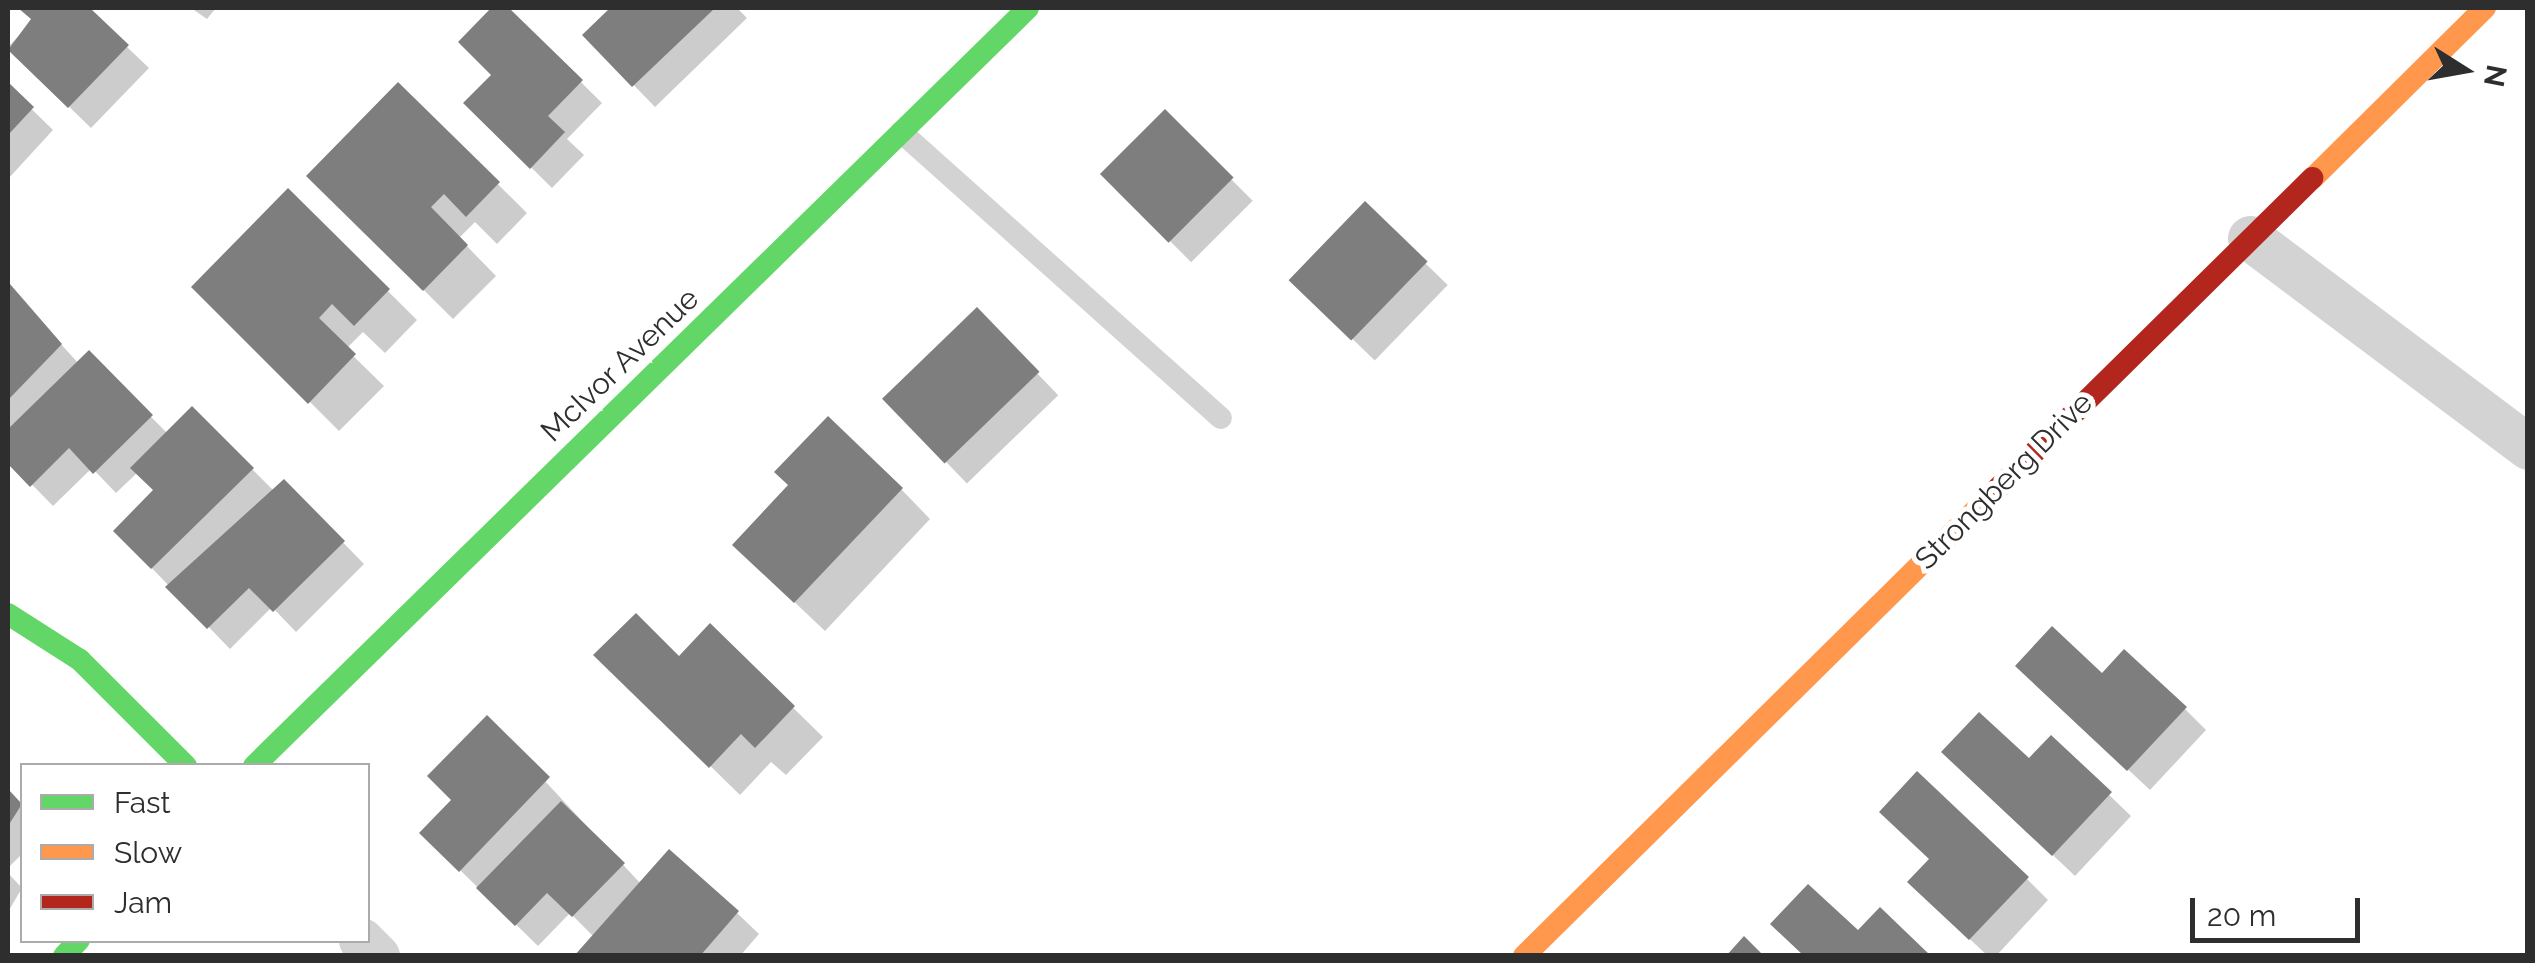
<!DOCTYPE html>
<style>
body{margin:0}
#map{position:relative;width:2535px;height:963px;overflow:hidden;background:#fff;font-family:Raleway,sans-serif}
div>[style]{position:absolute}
.shadow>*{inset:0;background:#0003;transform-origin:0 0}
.building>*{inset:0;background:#7e7e7e;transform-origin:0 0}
.lane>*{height:22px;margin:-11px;padding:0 11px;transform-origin:11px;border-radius:11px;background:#d3d3d3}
.street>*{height:45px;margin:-22.5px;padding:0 22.5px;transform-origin:22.5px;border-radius:22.5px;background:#d3d3d3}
.fast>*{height:22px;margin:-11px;padding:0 11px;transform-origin:11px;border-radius:11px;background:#63d668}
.slow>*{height:22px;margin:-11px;padding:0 11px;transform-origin:11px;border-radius:11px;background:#ff974d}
.jam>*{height:22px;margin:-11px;padding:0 11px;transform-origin:11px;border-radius:11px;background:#b3261e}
span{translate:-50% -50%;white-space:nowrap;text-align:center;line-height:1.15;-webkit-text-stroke:10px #fff;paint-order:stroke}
.street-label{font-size:30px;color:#2e2e2e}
.frame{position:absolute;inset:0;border:10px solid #2e2e2e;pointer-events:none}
.legend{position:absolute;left:20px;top:763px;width:350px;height:180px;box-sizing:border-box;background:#fff;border:2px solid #ababab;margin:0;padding:12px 18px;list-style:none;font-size:30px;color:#2e2e2e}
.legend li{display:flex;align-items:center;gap:20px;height:50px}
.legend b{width:50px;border:2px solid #ababab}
.north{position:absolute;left:2415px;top:20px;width:100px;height:100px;-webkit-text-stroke:8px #fff;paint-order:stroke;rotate:101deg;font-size:28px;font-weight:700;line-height:40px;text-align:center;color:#2e2e2e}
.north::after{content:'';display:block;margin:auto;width:35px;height:45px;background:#2e2e2e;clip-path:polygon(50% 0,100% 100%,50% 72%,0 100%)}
.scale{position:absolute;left:2190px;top:898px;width:170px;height:45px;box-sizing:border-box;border:5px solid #2e2e2e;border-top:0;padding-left:12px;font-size:30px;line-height:35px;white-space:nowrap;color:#2e2e2e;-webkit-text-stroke:8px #fff;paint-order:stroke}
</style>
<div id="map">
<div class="shadow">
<i style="clip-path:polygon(21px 8px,86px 8px,149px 68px,91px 128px,8px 47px,34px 20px)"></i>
<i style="clip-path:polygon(191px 8px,216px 8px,207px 19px)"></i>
<i style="clip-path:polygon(494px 8px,506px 8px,602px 103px,567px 139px,584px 155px,552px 188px,466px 103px,494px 75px,461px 42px)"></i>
<i style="clip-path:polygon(613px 8px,737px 8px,747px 18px,655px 107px,585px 35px)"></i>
<i style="clip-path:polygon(398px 85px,527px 213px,497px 244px,475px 222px,459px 238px,496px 276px,453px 319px,309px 176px)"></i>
<i style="clip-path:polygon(8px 86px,53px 130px,8px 179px)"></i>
<i style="left:1165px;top:113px;width:124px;height:87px;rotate:45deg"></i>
<i style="clip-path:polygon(288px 192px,417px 320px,385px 353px,363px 332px,346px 349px,384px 386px,339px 431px,195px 287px)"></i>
<i style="left:1365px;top:205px;width:115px;height:105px;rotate:44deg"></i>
<i style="clip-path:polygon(10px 288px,79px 364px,89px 354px,168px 434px,192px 409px,274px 491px,284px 482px,364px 564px,296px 632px,272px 607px,230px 649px,116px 531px,156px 490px,138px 472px,116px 493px,92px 468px,53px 506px,8px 460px)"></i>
<i style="left:977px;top:311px;width:117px;height:127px;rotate:46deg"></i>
<i style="clip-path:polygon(901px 489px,930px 519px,825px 631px,765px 574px)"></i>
<i style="clip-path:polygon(710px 627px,823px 737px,786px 775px,771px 762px,740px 795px,597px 655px,679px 659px)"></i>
<i style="clip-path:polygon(2040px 687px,2185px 709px,2206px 730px,2150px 790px)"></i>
<i style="clip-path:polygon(487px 719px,641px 884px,737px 913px,759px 934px,740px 956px,578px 956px,594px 937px,570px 913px,538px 946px,422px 833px,454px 800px)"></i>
<i style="clip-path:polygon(2051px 739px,2131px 816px,2075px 876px,1966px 773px,2029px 762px)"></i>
<i style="clip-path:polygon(8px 792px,22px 807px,22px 854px,8px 868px)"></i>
<i style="clip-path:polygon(8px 873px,22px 888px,8px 912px)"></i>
<i style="clip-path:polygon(2027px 879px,2048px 900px,1996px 956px,1988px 956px,1932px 904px)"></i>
</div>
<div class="building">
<i style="clip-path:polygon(18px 8px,90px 8px,129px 45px,68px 108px,8px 50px,31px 19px)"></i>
<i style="clip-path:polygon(491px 8px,509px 8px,583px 80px,548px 116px,565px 132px,530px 169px,463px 103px,491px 75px,458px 42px)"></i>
<i style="clip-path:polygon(610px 8px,715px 8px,632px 87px,582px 35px)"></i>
<i style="clip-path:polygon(8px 82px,34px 107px,8px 135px)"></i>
<i style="clip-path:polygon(398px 82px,500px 182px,466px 217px,444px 194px,431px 207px,468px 245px,423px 291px,306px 176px)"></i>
<i style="left:1165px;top:109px;width:97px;height:92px;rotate:45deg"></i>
<i style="clip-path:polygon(288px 188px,390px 289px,354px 326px,332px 304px,319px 318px,356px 354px,308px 404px,191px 287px)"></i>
<i style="left:1365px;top:201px;width:87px;height:110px;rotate:44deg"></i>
<i style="clip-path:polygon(10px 284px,62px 344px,8px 400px,8px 287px)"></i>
<i style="left:977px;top:307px;width:90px;height:132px;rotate:46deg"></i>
<i style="clip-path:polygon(89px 350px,153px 415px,93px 474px,69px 448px,30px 487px,8px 464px,8px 429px)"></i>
<i style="clip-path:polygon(192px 406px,254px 468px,151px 569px,113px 531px,153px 490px,130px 468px)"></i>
<i style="clip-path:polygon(828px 416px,903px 488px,794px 603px,732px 545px,788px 485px,774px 472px)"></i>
<i style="clip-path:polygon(284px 479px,345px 541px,273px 612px,249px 588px,207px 629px,165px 587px)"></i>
<i style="clip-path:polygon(636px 613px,679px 656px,710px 623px,795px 706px,755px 748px,741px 734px,709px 768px,593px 655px)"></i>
<i style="clip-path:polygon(2052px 626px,2102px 673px,2124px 649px,2187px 707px,2127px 771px,2015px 666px)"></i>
<i style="clip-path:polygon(1979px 712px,2029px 758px,2051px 735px,2112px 792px,2052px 856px,1941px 752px)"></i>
<i style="clip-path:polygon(487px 715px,550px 777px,459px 872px,419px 833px,451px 800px,427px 776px)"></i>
<i style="clip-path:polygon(1917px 771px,2029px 877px,1969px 940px,1907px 882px,1929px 859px,1879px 812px)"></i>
<i style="clip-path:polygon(8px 789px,22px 804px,8px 826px)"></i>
<i style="clip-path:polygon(561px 801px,625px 863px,572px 917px,547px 893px,515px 926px,476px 888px)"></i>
<i style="clip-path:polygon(669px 849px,739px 911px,700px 956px,574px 956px)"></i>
<i style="clip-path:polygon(1808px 884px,1858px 930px,1880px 907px,1931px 956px,1804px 956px,1770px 924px)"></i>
<i style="clip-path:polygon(1744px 936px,1764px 956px,1726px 956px)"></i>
</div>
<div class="lane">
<i style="left:901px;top:132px;width:429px;rotate:41.8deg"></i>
</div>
<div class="street">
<i style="left:2250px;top:238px;width:348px;rotate:36.9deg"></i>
<i style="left:361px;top:940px;width:23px;rotate:45deg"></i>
</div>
<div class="fast">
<i style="left:8px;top:614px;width:85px;rotate:32.6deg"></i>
<i style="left:80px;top:660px;width:150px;rotate:45deg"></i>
<i style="left:254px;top:766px;width:1083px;rotate:-44.4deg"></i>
<i style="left:64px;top:956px;width:22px;rotate:-47deg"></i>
</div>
<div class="slow">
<i style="left:2313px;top:178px;width:242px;rotate:-44.7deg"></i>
<i style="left:1524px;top:956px;width:658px;rotate:-44.63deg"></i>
</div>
<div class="jam">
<i style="left:1992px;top:494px;width:450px;rotate:-44.6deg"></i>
</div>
<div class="street-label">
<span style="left:620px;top:365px;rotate:-44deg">McIvor Avenue</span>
<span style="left:2004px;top:481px;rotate:-45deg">Strongberg Drive</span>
</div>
<div class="frame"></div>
<ul class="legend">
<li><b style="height:12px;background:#63d668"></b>Fast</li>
<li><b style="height:12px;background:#ff974d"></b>Slow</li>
<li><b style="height:12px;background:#b3261e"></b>Jam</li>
</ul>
<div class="north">N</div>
<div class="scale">20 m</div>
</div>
